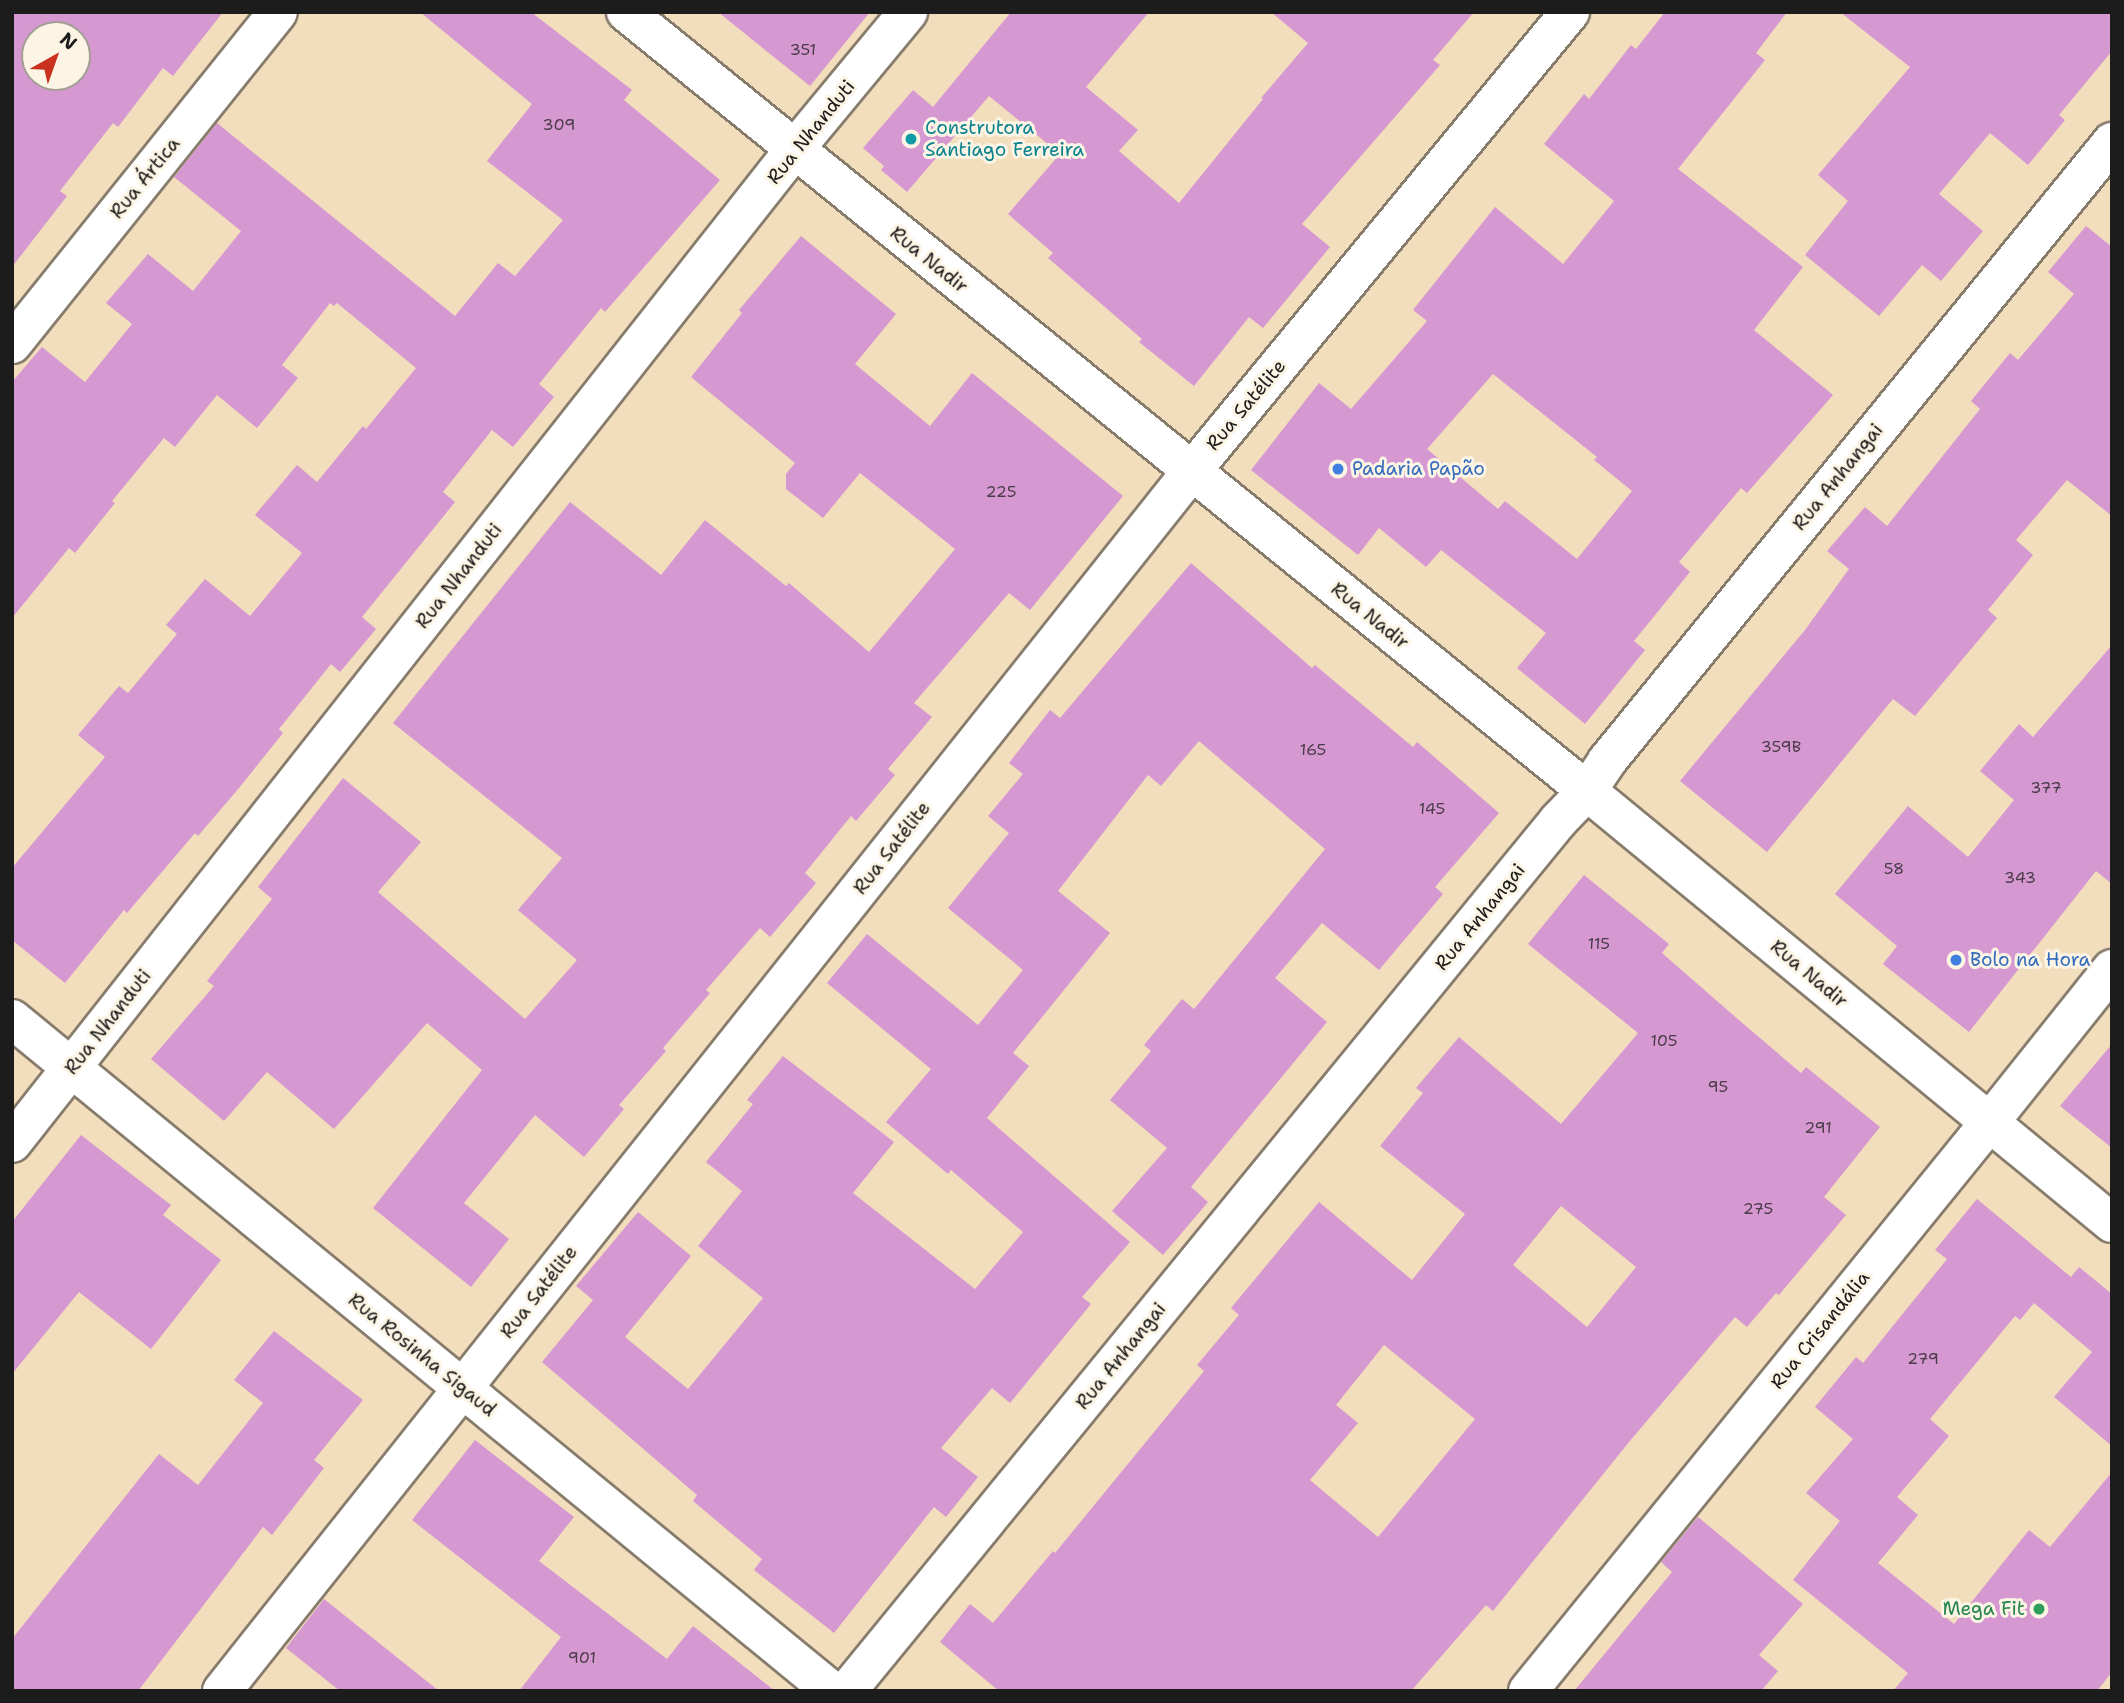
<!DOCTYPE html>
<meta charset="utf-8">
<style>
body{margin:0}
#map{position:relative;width:2124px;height:1703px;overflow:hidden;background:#f2ddbd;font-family:"Shantell Sans",sans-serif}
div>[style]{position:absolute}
.building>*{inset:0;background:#d698d0}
.roads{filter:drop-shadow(2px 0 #877c6c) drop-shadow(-2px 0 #877c6c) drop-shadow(0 2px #877c6c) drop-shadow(0 -2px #877c6c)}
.minor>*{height:38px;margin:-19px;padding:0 19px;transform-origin:19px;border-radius:19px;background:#fff}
.tertiary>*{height:38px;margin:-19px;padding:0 19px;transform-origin:19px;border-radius:19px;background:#fff}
.dots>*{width:19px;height:19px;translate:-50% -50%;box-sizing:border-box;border:4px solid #fcf5e5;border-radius:50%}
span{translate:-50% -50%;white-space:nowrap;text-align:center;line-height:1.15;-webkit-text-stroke:6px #fcf5e5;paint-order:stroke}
.number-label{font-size:16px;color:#4a3b49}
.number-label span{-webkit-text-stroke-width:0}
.culture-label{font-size:19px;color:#0d838f}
.left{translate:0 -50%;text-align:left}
.street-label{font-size:19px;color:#1c1c1c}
.shop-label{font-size:19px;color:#366cbe}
.leisure-label{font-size:19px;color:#27864d}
.right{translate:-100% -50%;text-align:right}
.frame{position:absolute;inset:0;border:14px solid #1c1c1c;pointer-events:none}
.north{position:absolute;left:21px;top:21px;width:70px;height:70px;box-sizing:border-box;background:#fcf5e5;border:2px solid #a29e95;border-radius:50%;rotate:40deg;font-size:19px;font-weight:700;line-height:28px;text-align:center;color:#1c1c1c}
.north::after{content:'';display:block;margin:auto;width:24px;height:32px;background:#c8321e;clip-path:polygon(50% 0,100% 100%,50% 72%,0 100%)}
</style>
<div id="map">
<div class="building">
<i style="clip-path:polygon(evenodd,12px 12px,223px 12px,173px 76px,163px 68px,118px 127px,113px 123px,60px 191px,67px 196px,12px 267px,12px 12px,35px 35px,77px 35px,77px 77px,35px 77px,35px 35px)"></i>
<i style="clip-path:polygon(420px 12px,531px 12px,632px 90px,624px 100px,720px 180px,605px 312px,601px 308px,539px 384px,554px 397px,513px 447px,492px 430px,443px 492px,455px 502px,362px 617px,376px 629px,340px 672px,331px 664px,279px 729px,283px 733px,239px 788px,198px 836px,195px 833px,127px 913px,124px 910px,65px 983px,12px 940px,12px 868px,105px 757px,78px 735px,119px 686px,128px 693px,177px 634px,166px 625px,205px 579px,250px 616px,302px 553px,255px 515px,297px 465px,317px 482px,363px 426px,366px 429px,416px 368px,337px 303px,334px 306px,330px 303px,282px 365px,298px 378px,257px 428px,217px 395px,175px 447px,164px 438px,112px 501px,115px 503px,75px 553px,69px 548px,12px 618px,12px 382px,42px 347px,85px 382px,132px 324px,106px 303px,148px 254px,193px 291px,241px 231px,174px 177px,217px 123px,455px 316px,498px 263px,515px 276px,563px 220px,487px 161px,532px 104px)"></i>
<i style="clip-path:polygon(718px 12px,870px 12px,810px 86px)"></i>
<i style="clip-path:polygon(1011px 12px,1149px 12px,1086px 87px,1138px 130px,1119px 151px,1179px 203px,1263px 99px,1261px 98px,1308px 43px,1271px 12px,1474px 12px,1433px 60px,1440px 65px,1302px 224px,1330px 247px,1263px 328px,1249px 317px,1194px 386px,1139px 342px,1142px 339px,1048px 258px,1053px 253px,1008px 214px,1060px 154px,989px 96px,907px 192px,881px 170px,884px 166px,863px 148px,913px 90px,933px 107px)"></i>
<i style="clip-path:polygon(evenodd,1665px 12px,1787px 12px,1756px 53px,1765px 60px,1678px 169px,1803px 267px,1754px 330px,1833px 395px,1747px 493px,1741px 488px,1679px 562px,1690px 572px,1634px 641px,1645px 650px,1585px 724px,1517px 668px,1546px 633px,1441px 550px,1426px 567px,1379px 528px,1358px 555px,1251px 470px,1319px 383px,1351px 409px,1427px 321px,1413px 310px,1495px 207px,1563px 264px,1614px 201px,1544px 144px,1584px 94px,1589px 99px,1631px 45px,1636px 49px,1665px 12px,1493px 374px,1597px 457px,1594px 460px,1632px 491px,1577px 559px,1505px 501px,1498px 509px,1427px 449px,1493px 374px)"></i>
<i style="clip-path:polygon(1840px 12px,2112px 12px,2112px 51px,2059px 115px,2065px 120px,2028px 165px,1990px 133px,1939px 194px,1983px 231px,1941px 281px,1922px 265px,1879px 316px,1805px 255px,1848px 201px,1818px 175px,1910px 67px)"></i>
<i style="clip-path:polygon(2086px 226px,2112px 247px,2112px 516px,2067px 480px,2016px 540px,2033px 555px,1988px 610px,1997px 618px,1915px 716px,1893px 699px,1767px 852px,1680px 781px,1805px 630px,1849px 569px,1827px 551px,1865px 507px,1887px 526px,1980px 409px,1971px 401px,2010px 353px,2018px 360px,2074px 294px,2048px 272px)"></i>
<i style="clip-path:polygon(801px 236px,896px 314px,855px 364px,930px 426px,972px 373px,1123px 496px,1030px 610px,1009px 593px,914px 703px,932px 717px,888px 769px,895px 775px,856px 821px,851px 816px,805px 873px,816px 883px,770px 937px,760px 928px,706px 990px,710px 993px,663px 1048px,666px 1051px,619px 1105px,624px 1109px,584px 1157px,535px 1115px,464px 1203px,509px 1239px,471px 1287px,373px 1208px,482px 1070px,427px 1023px,334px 1129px,267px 1072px,224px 1121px,151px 1059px,214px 986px,207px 981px,272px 899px,258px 887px,343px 778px,421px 842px,378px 892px,525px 1019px,577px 960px,518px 910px,562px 858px,393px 723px,570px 502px,661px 575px,705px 520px,786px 586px,789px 583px,869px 652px,955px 549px,860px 473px,823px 518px,786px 489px,786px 474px,795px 463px,691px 377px,742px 313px,739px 310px)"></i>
<i style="clip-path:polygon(1191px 563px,1312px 668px,1315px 665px,1413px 747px,1417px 742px,1499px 813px,1435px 887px,1443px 894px,1379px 970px,1322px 923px,1275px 978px,1327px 1022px,1191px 1187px,1208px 1202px,1163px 1255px,1112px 1211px,1167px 1148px,1110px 1100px,1151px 1051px,1144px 1045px,1182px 999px,1194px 1009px,1325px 849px,1199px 741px,1161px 786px,1148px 775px,1058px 891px,1110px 933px,1013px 1053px,1029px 1066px,987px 1118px,1130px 1242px,1082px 1297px,1091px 1304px,1010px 1403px,992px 1388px,941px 1448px,978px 1477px,946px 1517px,934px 1507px,834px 1633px,754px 1570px,762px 1559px,693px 1501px,697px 1495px,542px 1362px,593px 1300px,576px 1286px,638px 1212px,691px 1256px,625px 1337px,688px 1389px,763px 1298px,698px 1246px,742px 1191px,706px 1162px,753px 1104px,747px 1100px,783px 1056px,894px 1142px,853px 1193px,975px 1289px,1023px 1232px,951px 1170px,948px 1174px,886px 1122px,931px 1069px,827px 983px,867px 934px,978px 1025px,1023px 970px,948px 908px,1009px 833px,988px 816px,1023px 774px,1009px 763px,1050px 710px,1060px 718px)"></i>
<i style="clip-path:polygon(2112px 645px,2112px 884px,2096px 871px,1969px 1032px,1883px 964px,1897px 946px,1835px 894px,1908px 806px,1968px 857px,2014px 800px,1980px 771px,2019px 724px,2033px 737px)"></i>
<i style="clip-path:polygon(evenodd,1584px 875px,1669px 944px,1662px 953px,1740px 1021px,1801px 1073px,1806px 1067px,1880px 1127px,1824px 1197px,1846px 1215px,1779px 1295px,1776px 1293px,1747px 1327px,1735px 1317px,1629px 1442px,1493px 1611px,1486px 1605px,1411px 1691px,999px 1691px,940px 1642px,970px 1604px,993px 1623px,1053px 1551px,1055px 1553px,1204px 1371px,1197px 1365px,1239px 1315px,1231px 1308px,1319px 1202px,1412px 1280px,1465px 1214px,1380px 1146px,1423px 1093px,1416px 1088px,1459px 1037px,1561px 1124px,1638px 1033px,1528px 944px,1584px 875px,1561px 1206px,1636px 1267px,1587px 1327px,1513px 1265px,1561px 1206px,1584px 875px,1384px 1345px,1475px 1419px,1378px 1537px,1310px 1480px,1358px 1423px,1336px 1405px,1384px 1345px)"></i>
<i style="clip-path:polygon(2112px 1044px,2112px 1148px,2060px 1106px)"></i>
<i style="clip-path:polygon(81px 1135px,171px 1205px,163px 1215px,221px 1260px,151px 1349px,79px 1292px,12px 1374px,12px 1222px)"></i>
<i style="clip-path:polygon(1977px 1199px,2071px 1277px,2079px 1267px,2112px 1294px,2112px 1446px,2054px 1397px,2092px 1352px,2034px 1303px,2020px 1320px,2015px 1316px,1930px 1419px,1949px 1436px,1897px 1497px,1918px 1515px,1878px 1563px,1954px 1624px,2029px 1530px,2050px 1547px,2112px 1472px,2112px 1672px,2097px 1691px,1893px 1691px,1908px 1673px,1793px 1580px,1840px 1521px,1806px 1493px,1853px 1439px,1815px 1407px,1856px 1357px,1863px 1363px,1947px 1259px,1935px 1250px)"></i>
<i style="clip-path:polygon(274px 1331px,363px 1400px,314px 1460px,324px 1468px,272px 1535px,263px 1527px,138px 1691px,12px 1691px,12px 1639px,159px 1454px,198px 1485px,263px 1403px,234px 1380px)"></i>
<i style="clip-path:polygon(475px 1440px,574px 1517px,539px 1561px,667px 1659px,693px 1626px,775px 1691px,519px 1691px,561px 1637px,412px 1520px)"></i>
<i style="clip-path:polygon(1698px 1517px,1803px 1604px,1759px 1655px,1778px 1671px,1761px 1691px,1574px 1691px,1672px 1572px,1661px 1562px)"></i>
<i style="clip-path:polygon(324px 1599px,439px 1691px,340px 1691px,286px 1648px)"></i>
</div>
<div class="roads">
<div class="minor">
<i style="left:12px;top:344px;width:425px;rotate:-51.3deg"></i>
<i style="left:1989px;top:1123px;width:197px;rotate:-51.4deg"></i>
<i style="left:12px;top:1143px;width:1264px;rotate:-51.78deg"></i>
<i style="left:794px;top:150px;width:179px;rotate:-50.4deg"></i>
<i style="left:222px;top:1691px;width:1557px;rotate:-51.52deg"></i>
<i style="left:1191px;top:472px;width:596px;rotate:-50.51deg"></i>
<i style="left:847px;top:1691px;width:1124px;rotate:-50.74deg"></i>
<i style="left:1558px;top:821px;width:42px;rotate:-46deg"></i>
<i style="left:1587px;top:791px;width:36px;rotate:-56deg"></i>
<i style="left:1607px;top:761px;width:799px;rotate:-50.79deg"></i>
</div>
<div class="tertiary">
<i style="left:626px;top:12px;width:1237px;rotate:39.03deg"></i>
<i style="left:1587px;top:791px;width:680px;rotate:39.45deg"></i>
<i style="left:12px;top:1019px;width:1060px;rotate:39.34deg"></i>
<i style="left:1528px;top:1691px;width:732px;rotate:-50.94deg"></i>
</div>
</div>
<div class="dots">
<i style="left:911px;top:139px;background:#0f9aa8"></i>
<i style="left:1338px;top:469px;background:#3f7fe0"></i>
<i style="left:1956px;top:960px;background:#3f7fe0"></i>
<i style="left:2039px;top:1609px;background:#2e9e5b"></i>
</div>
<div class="number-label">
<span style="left:803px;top:50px">351</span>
<span style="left:559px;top:125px">309</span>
<span style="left:1001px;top:492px">225</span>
<span style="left:1781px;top:747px">359B</span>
<span style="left:1313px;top:750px">165</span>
<span style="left:2046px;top:788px">377</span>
<span style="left:1432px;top:809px">145</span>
<span style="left:1894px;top:869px">58</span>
<span style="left:2020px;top:878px">343</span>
<span style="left:1599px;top:944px">115</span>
<span style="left:1664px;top:1041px">105</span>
<span style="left:1718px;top:1087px">95</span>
<span style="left:1818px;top:1128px">291</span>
<span style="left:1758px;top:1209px">275</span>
<span style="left:1923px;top:1359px">279</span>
<span style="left:582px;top:1658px">901</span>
</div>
<div class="culture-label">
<span class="left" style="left:925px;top:139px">Construtora<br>Santiago Ferreira</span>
</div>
<div class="street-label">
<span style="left:811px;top:132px;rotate:-51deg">Rua Nhanduti</span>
<span style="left:145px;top:178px;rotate:-51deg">Rua Ártica</span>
<span style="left:929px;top:260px;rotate:39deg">Rua Nadir</span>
<span style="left:1246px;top:405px;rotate:-50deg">Rua Satélite</span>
<span style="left:1838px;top:477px;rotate:-51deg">Rua Anhangai</span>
<span style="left:459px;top:576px;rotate:-52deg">Rua Nhanduti</span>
<span style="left:1370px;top:616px;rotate:39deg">Rua Nadir</span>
<span style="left:892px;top:848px;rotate:-52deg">Rua Satélite</span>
<span style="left:1480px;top:917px;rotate:-51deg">Rua Anhangai</span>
<span style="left:1809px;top:974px;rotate:40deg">Rua Nadir</span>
<span style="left:108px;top:1022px;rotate:-52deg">Rua Nhanduti</span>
<span style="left:539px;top:1292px;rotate:-52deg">Rua Satélite</span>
<span style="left:1820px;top:1330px;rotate:-51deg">Rua Crisandália</span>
<span style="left:422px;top:1355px;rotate:39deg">Rua Rosinha Sigaud</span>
<span style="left:1121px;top:1356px;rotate:-51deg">Rua Anhangai</span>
</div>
<div class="shop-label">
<span class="left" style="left:1352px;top:469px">Padaria Papão</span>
<span class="left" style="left:1970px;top:960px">Bolo na Hora</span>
</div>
<div class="leisure-label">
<span class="right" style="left:2025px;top:1609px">Mega Fit</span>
</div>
<div class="frame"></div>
<div class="north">N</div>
</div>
